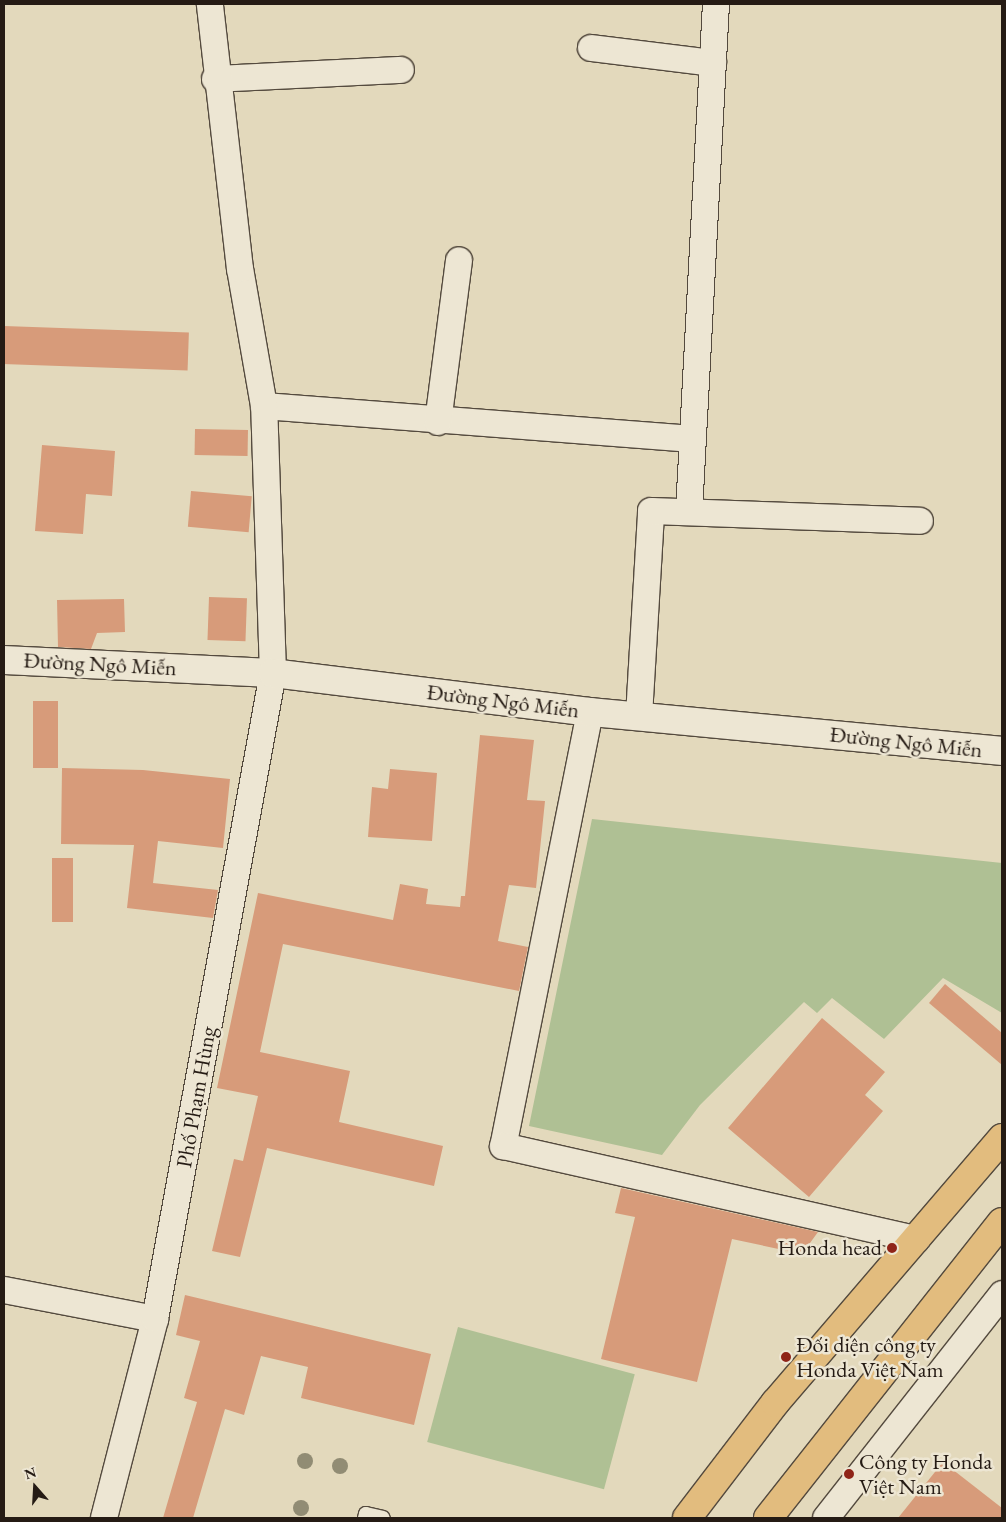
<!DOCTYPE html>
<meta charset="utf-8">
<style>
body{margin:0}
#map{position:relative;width:1006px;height:1522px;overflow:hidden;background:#e3d9bc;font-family:"EB Garamond",serif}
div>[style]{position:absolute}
.green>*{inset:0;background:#afc094;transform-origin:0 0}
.building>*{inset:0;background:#d79b7a;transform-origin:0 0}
.roads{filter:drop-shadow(1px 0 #544a3e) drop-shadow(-1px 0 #544a3e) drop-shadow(0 1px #544a3e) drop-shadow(0 -1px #544a3e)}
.service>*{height:14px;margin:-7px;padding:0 7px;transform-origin:7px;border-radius:7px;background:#ede6d3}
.minor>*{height:26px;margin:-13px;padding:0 13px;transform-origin:13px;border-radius:13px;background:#ede6d3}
.tertiary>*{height:28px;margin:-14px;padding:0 14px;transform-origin:14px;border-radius:14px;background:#ede6d3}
.trunk>*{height:28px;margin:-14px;padding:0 14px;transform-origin:14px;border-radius:14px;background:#e2bc7e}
.trees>*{width:16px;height:16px;margin:-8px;border-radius:50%;background:#918c74}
.dots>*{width:14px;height:14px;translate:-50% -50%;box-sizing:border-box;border:2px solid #ede6d3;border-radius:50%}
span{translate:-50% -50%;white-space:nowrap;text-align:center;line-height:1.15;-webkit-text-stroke:5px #ede6d3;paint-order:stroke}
.street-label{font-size:22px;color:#251b14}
.poi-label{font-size:22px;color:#251b14}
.right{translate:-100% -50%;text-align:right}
.left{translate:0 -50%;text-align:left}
.frame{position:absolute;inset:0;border:5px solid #251b14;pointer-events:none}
.north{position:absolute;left:10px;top:1462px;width:50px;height:50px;-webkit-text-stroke:4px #ede6d3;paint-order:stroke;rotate:341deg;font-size:14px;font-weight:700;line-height:20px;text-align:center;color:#251b14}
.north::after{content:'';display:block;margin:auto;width:18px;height:22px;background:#251b14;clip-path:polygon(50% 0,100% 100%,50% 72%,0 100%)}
</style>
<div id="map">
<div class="green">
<i style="clip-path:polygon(592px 819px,1002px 863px,1002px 1013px,943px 978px,884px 1039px,832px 998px,817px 1013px,804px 1002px,700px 1105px,662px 1155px,529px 1126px)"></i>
<i style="left:458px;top:1327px;width:183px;height:119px;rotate:15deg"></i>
</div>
<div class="building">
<i style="left:4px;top:326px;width:185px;height:38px;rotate:2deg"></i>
<i style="left:195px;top:429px;width:53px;height:26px;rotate:1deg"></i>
<i style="clip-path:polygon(42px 445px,115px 451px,112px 496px,86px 494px,83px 534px,35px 531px)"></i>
<i style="left:191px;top:491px;width:61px;height:36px;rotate:5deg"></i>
<i style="left:209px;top:597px;width:38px;height:43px;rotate:2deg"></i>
<i style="clip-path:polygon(124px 599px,125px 632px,97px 633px,91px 649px,58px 647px,57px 600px)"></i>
<i style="left:33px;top:701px;width:25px;height:67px"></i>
<i style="clip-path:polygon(480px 735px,534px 740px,527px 800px,545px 801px,536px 888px,509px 885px,498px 941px,528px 947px,519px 991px,283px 944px,260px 1052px,350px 1071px,339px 1122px,443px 1146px,434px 1186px,267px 1148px,240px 1257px,212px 1251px,234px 1159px,243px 1161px,258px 1096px,217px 1088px,258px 893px,393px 920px,400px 884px,428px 889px,426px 904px,460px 907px,461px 896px,465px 896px)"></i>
<i style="clip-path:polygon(62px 768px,143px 770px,230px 779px,223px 848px,158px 841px,153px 883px,218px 890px,213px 918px,127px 908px,134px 845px,61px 844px)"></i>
<i style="clip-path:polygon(390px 769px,437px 773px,432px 841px,368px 837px,372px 787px,388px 789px)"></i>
<i style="left:52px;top:858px;width:21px;height:64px"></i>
<i style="clip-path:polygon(945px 984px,1002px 1033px,1002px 1065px,929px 1003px)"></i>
<i style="clip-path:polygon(822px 1018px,885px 1072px,865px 1095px,883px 1111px,809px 1197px,728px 1128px)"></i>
<i style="clip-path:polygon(621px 1188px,818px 1232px,802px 1254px,732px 1239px,697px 1382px,601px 1359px,635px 1217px,615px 1213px)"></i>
<i style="clip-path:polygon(185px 1295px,431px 1354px,414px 1425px,301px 1398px,308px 1367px,261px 1356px,244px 1415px,225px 1409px,193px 1518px,163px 1518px,197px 1402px,184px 1398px,200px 1341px,176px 1335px)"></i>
<i style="clip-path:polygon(943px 1462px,1002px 1508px,1002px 1518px,898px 1518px)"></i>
</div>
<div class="roads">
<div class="service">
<i style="left:365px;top:1518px;width:4px;rotate:-76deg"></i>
<i style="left:366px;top:1514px;width:17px;rotate:13deg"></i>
</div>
<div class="minor">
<i style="left:591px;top:48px;width:123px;rotate:7deg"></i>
<i style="left:215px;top:79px;width:186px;rotate:-2.8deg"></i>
<i style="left:264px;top:406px;width:430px;rotate:4.4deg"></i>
<i style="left:438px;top:422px;width:163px;rotate:-82.6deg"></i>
<i style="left:689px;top:512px;width:509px;rotate:-86.96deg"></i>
<i style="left:590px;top:712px;width:443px;rotate:101.3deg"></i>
<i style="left:503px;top:1146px;width:424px;rotate:12.7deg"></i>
<i style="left:639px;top:716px;width:205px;rotate:-86.6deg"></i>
<i style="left:651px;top:511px;width:269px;rotate:2.1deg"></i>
<i style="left:4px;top:1290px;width:154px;rotate:10.9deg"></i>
<i style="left:104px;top:1518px;width:205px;rotate:-75.6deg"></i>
<i style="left:155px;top:1319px;width:657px;rotate:-79.65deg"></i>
<i style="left:273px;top:673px;width:267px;rotate:-91.9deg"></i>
<i style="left:264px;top:406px;width:139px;rotate:-99.9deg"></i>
<i style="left:240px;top:269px;width:267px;rotate:-96.5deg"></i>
<i style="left:826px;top:1518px;width:285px;rotate:-51.8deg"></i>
</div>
<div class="tertiary">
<i style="left:4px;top:660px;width:269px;rotate:2.8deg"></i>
<i style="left:273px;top:673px;width:319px;rotate:7deg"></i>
<i style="left:590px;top:712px;width:414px;rotate:5.4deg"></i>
</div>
<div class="trunk">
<i style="left:687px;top:1518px;width:145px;rotate:-52.6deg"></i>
<i style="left:775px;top:1403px;width:349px;rotate:-49.4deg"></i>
<i style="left:768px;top:1518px;width:377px;rotate:-51.7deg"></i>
</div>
</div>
<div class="trees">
<i style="left:305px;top:1461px"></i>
<i style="left:340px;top:1466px"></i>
<i style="left:301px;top:1508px"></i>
</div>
<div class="dots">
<i style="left:892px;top:1248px;background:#8f2418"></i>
<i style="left:786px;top:1357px;background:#8f2418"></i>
<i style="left:849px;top:1474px;background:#8f2418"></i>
</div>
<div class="street-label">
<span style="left:100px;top:664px;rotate:3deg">Đường Ngô Miễn</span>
<span style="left:503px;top:701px;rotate:7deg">Đường Ngô Miễn</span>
<span style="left:906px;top:742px;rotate:6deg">Đường Ngô Miễn</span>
<span style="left:196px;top:1097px;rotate:-80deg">Phố Phạm Hùng</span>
</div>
<div class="poi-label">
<span class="right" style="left:882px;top:1248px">Honda head</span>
<span class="left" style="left:796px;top:1357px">Đối diện công ty<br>Honda Việt Nam</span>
<span class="left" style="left:859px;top:1474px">Công ty Honda<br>Việt Nam</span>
</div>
<div class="frame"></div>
<div class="north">N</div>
</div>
